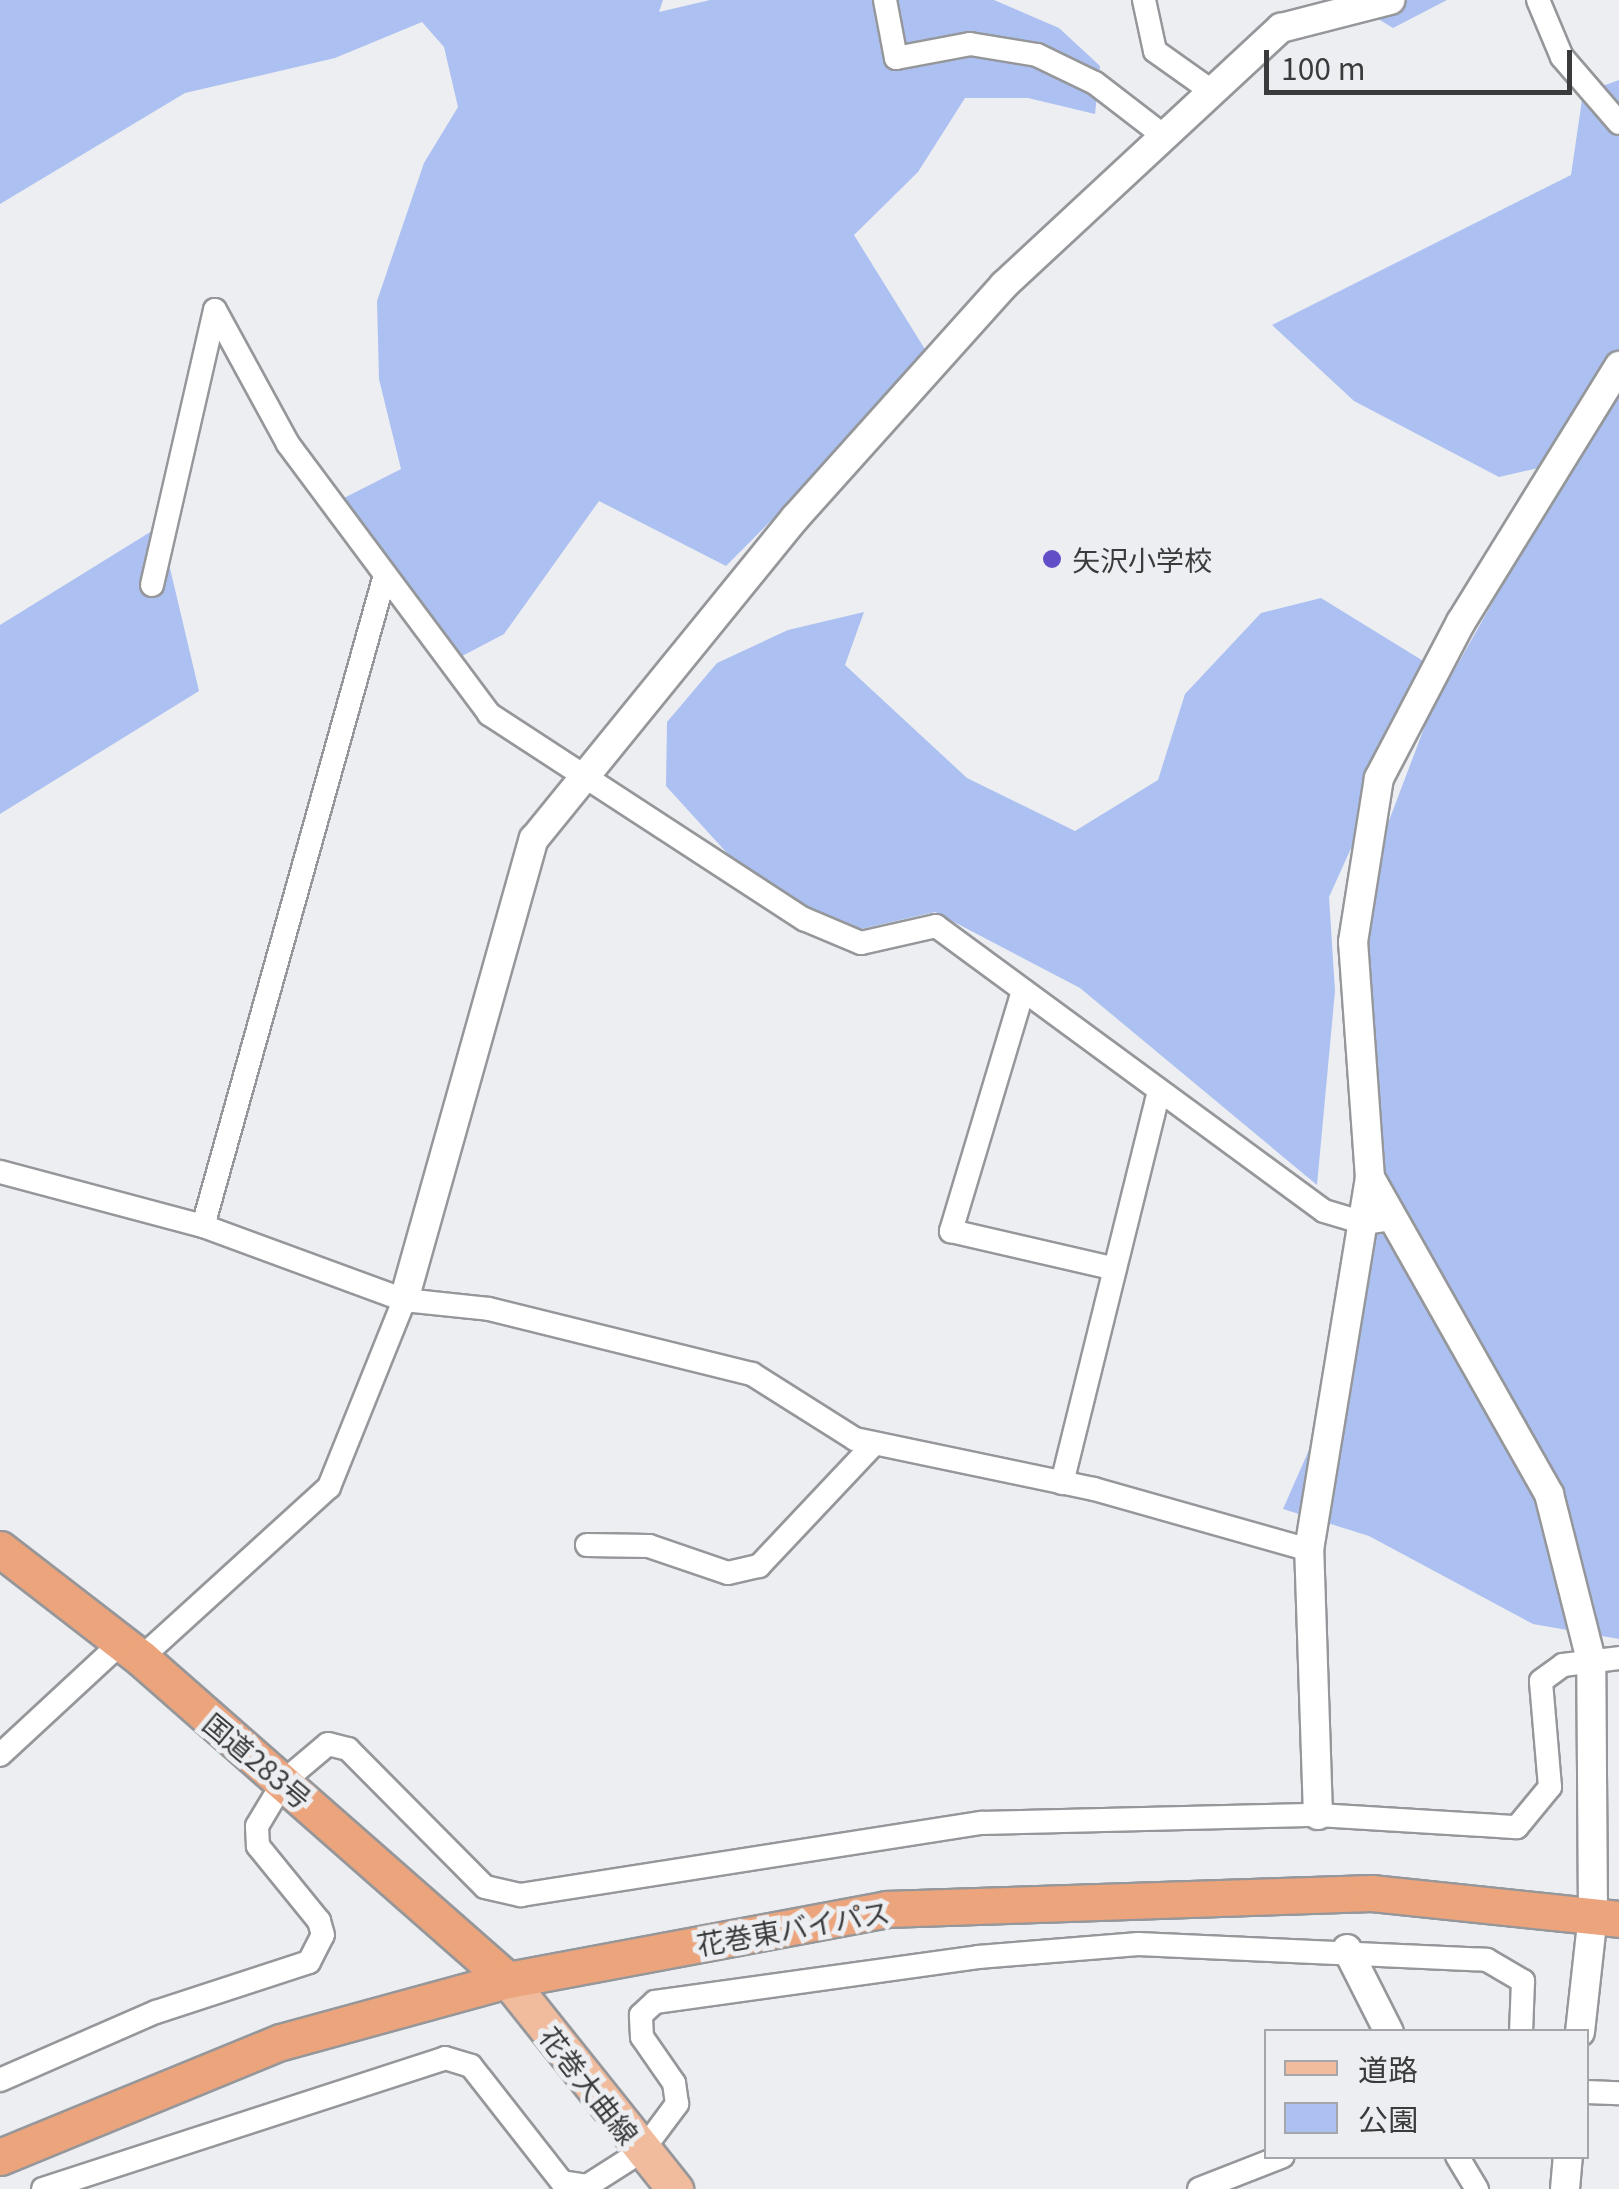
<!DOCTYPE html>
<meta charset="utf-8">
<style>
body{margin:0}
#map{position:relative;width:1619px;height:2189px;overflow:hidden;background:#eceef1;font-family:Georgia,"Noto Sans JP",serif}
div>[style]{position:absolute}
.green>*{inset:0;background:#acc0f1}
.roads{filter:drop-shadow(2px 0 #95979a) drop-shadow(-2px 0 #95979a) drop-shadow(0 2px #95979a) drop-shadow(0 -2px #95979a)}
.minor>*{height:22px;margin:-11px;padding:0 11px;transform-origin:11px;border-radius:11px;background:#fff}
.tertiary>*{height:28px;margin:-14px;padding:0 14px;transform-origin:14px;border-radius:14px;background:#fff}
.primary>*{height:35px;margin:-17.5px;padding:0 17.5px;transform-origin:17.5px;border-radius:17.5px;background:#f1bb9d}
.trunk>*{height:35px;margin:-17.5px;padding:0 17.5px;transform-origin:17.5px;border-radius:17.5px;background:#eca47c}
.dots>*{width:28px;height:28px;translate:-50% -50%;box-sizing:border-box;border:5px solid #eceef1;border-radius:50%}
span{translate:-50% -50%;white-space:nowrap;text-align:center;line-height:1.15;-webkit-text-stroke:10px #eceef1;paint-order:stroke}
.poi-label{font-size:28px;color:#3a3b3c}
.left{translate:0 -50%;text-align:left}
.street-label{font-size:28px;color:#3a3b3c}
.legend{position:absolute;left:1264px;top:2029px;width:325px;height:130px;box-sizing:border-box;background:#eceef1;border:2px solid #a5a6a9;margin:0;padding:12px 18px;list-style:none;font-size:30px;color:#3a3b3c}
.legend li{display:flex;align-items:center;gap:20px;height:50px}
.legend b{width:50px;border:2px solid #a5a6a9}
.scale{position:absolute;left:1264px;top:50px;width:308px;height:45px;box-sizing:border-box;border:5px solid #3a3b3c;border-top:0;padding-left:12px;font-size:30px;line-height:35px;white-space:nowrap;color:#3a3b3c;-webkit-text-stroke:8px #eceef1;paint-order:stroke}
</style>
<div id="map">
<div class="green">
<i style="clip-path:polygon(0 0,663px 0,659px 12px,710px 0,994px 0,1059px 28px,1100px 66px,1095px 114px,1028px 98px,965px 98px,918px 172px,854px 235px,931px 359px,726px 566px,599px 501px,504px 634px,447px 664px,344px 498px,401px 469px,379px 379px,377px 301px,424px 163px,458px 107px,444px 47px,422px 22px,335px 58px,185px 93px,0 204px)"></i>
<i style="clip-path:polygon(1347px 0,1447px 0,1393px 28px)"></i>
<i style="clip-path:polygon(1619px 80px,1619px 1639px,1533px 1624px,1369px 1536px,1283px 1509px,1345px 1368px,1370px 871px,1429px 715px,1573px 460px,1499px 477px,1354px 401px,1272px 325px,1571px 175px,1583px 93px)"></i>
<i style="clip-path:polygon(160px 526px,199px 691px,0 814px,0 625px)"></i>
<i style="clip-path:polygon(1321px 598px,1433px 667px,1329px 897px,1335px 991px,1317px 1185px,1080px 988px,935px 912px,844px 933px,796px 929px,666px 786px,667px 722px,717px 663px,788px 630px,864px 612px,845px 665px,967px 778px,1075px 831px,1158px 780px,1185px 694px,1261px 613px)"></i>
</div>
<div class="roads">
<div class="minor">
<i style="left:885px;top:0;width:59px;rotate:79.3deg"></i>
<i style="left:896px;top:58px;width:75px;rotate:-10.7deg"></i>
<i style="left:970px;top:44px;width:68px;rotate:9.3deg"></i>
<i style="left:1037px;top:55px;width:64px;rotate:25.8deg"></i>
<i style="left:1095px;top:83px;width:82px;rotate:37.6deg"></i>
<i style="left:1144px;top:0;width:52px;rotate:77.8deg"></i>
<i style="left:1155px;top:51px;width:64px;rotate:35.4deg"></i>
<i style="left:1538px;top:0;width:62px;rotate:67.2deg"></i>
<i style="left:1562px;top:57px;width:87px;rotate:49.2deg"></i>
<i style="left:215px;top:310px;width:153px;rotate:61.4deg"></i>
<i style="left:288px;top:444px;width:337px;rotate:53.3deg"></i>
<i style="left:489px;top:714px;width:376px;rotate:33.1deg"></i>
<i style="left:804px;top:919px;width:62px;rotate:22.8deg"></i>
<i style="left:861px;top:943px;width:77px;rotate:-12.8deg"></i>
<i style="left:936px;top:926px;width:481px;rotate:36.3deg"></i>
<i style="left:1324px;top:1211px;width:42px;rotate:16.7deg"></i>
<i style="left:1364px;top:1223px;width:29px;rotate:-8deg"></i>
<i style="left:152px;top:585px;width:282px;rotate:-77.1deg"></i>
<i style="left:1023px;top:991px;width:251px;rotate:106.7deg"></i>
<i style="left:951px;top:1231px;width:168px;rotate:13deg"></i>
<i style="left:0;top:1172px;width:210px;rotate:14.9deg"></i>
<i style="left:203px;top:1226px;width:214px;rotate:20.2deg"></i>
<i style="left:404px;top:1300px;width:85px;rotate:6deg"></i>
<i style="left:489px;top:1309px;width:271px;rotate:13.9deg"></i>
<i style="left:752px;top:1374px;width:122px;rotate:32.3deg"></i>
<i style="left:855px;top:1439px;width:244px;rotate:11.8deg"></i>
<i style="left:1094px;top:1489px;width:223px;rotate:15.8deg"></i>
<i style="left:203px;top:1226px;width:676px;rotate:-74.38deg"></i>
<i style="left:1062px;top:1483px;width:401px;rotate:-76.1deg"></i>
<i style="left:587px;top:1545px;width:62px;rotate:0.9deg"></i>
<i style="left:649px;top:1546px;width:83px;rotate:18.9deg"></i>
<i style="left:728px;top:1573px;width:32px;rotate:-13deg"></i>
<i style="left:759px;top:1566px;width:168px;rotate:-46.7deg"></i>
<i style="left:141px;top:1658px;width:254px;rotate:-42.3deg"></i>
<i style="left:329px;top:1487px;width:201px;rotate:-68.1deg"></i>
<i style="left:0;top:1755px;width:165px;rotate:-42.8deg"></i>
<i style="left:0;top:2080px;width:170px;rotate:-23.6deg"></i>
<i style="left:156px;top:2012px;width:161px;rotate:-18.1deg"></i>
<i style="left:309px;top:1962px;width:30px;rotate:-63deg"></i>
<i style="left:323px;top:1935px;width:15px;rotate:-106deg"></i>
<i style="left:319px;top:1921px;width:97px;rotate:-129.1deg"></i>
<i style="left:258px;top:1846px;width:20px;rotate:-93deg"></i>
<i style="left:257px;top:1826px;width:52px;rotate:-59deg"></i>
<i style="left:284px;top:1781px;width:57px;rotate:-40.1deg"></i>
<i style="left:328px;top:1744px;width:21px;rotate:14deg"></i>
<i style="left:348px;top:1749px;width:194px;rotate:45.2deg"></i>
<i style="left:485px;top:1887px;width:37px;rotate:13deg"></i>
<i style="left:521px;top:1895px;width:466px;rotate:-8.9deg"></i>
<i style="left:981px;top:1823px;width:337px;rotate:-1.4deg"></i>
<i style="left:1318px;top:1815px;width:199px;rotate:3.5deg"></i>
<i style="left:1517px;top:1827px;width:52px;rotate:-50.5deg"></i>
<i style="left:1550px;top:1787px;width:106px;rotate:-94.9deg"></i>
<i style="left:1541px;top:1681px;width:27px;rotate:-36deg"></i>
<i style="left:1563px;top:1665px;width:56px;rotate:-7.1deg"></i>
<i style="left:1586px;top:2092px;width:33px;rotate:2deg"></i>
<i style="left:1457px;top:2156px;width:39px;rotate:59deg"></i>
<i style="left:43px;top:2189px;width:423px;rotate:-18deg"></i>
<i style="left:445px;top:2058px;width:27px;rotate:17deg"></i>
<i style="left:471px;top:2066px;width:147px;rotate:51.9deg"></i>
<i style="left:562px;top:2182px;width:25px;rotate:9deg"></i>
<i style="left:587px;top:2186px;width:65px;rotate:-32.5deg"></i>
<i style="left:642px;top:2151px;width:59px;rotate:-53.3deg"></i>
<i style="left:677px;top:2104px;width:21px;rotate:-98deg"></i>
<i style="left:674px;top:2083px;width:56px;rotate:-124.8deg"></i>
<i style="left:642px;top:2037px;width:22px;rotate:-93deg"></i>
<i style="left:641px;top:2015px;width:19px;rotate:-43deg"></i>
<i style="left:655px;top:2002px;width:326px;rotate:-7.9deg"></i>
<i style="left:978px;top:1957px;width:161px;rotate:-4.6deg"></i>
<i style="left:1138px;top:1944px;width:349px;rotate:2.6deg"></i>
<i style="left:1487px;top:1960px;width:42px;rotate:30.3deg"></i>
<i style="left:1523px;top:1981px;width:51px;rotate:92.2deg"></i>
<i style="left:1199px;top:2189px;width:90px;rotate:-21.4deg"></i>
</div>
<div class="tertiary">
<i style="left:404px;top:1300px;width:479px;rotate:-74.3deg"></i>
<i style="left:534px;top:839px;width:414px;rotate:-50.9deg"></i>
<i style="left:795px;top:518px;width:313px;rotate:-48.1deg"></i>
<i style="left:1004px;top:285px;width:378px;rotate:-42.9deg"></i>
<i style="left:1281px;top:28px;width:113px;rotate:-14.4deg"></i>
<i style="left:1318px;top:1815px;width:265px;rotate:-91.9deg"></i>
<i style="left:1309px;top:1550px;width:377px;rotate:-80.7deg"></i>
<i style="left:1347px;top:1949px;width:93px;rotate:63.2deg"></i>
<i style="left:1580px;top:2032px;width:118px;rotate:-83.7deg"></i>
<i style="left:1593px;top:1915px;width:255px;rotate:-90.4deg"></i>
<i style="left:1591px;top:1660px;width:171px;rotate:-104.2deg"></i>
<i style="left:1549px;top:1494px;width:363px;rotate:-119.5deg"></i>
<i style="left:1370px;top:1178px;width:237px;rotate:-94.1deg"></i>
<i style="left:1353px;top:942px;width:166px;rotate:-81deg"></i>
<i style="left:1379px;top:778px;width:176px;rotate:-62.3deg"></i>
<i style="left:1461px;top:622px;width:301px;rotate:-58.3deg"></i>
<i style="left:1565px;top:2189px;width:33px;rotate:-85deg"></i>
</div>
<div class="primary">
<i style="left:508px;top:1980px;width:268px;rotate:51.4deg"></i>
</div>
<div class="trunk">
<i style="left:0;top:1549px;width:178px;rotate:37.7deg"></i>
<i style="left:141px;top:1658px;width:488px;rotate:41.3deg"></i>
<i style="left:0;top:2157px;width:304px;rotate:-22.3deg"></i>
<i style="left:281px;top:2042px;width:235px;rotate:-15.3deg"></i>
<i style="left:508px;top:1980px;width:385px;rotate:-10.6deg"></i>
<i style="left:886px;top:1909px;width:486px;rotate:-1.9deg"></i>
<i style="left:1372px;top:1893px;width:248px;rotate:6deg"></i>
</div>
</div>
<div class="dots">
<i style="left:1052px;top:559px;background:#624fc7"></i>
</div>
<div class="poi-label">
<span class="left" style="left:1072px;top:559px">矢沢小学校</span>
</div>
<div class="street-label">
<span style="left:258px;top:1760px;rotate:40deg">国道283号</span>
<span style="left:793px;top:1927px;rotate:-10deg">花巻東バイパス</span>
<span style="left:590px;top:2085px;rotate:52deg">花巻大曲線</span>
</div>
<ul class="legend">
<li><b style="height:12px;background:#f1bb9d"></b>道路</li>
<li><b style="height:28px;background:#acc0f1"></b>公園</li>
</ul>
<div class="scale">100 m</div>
</div>
